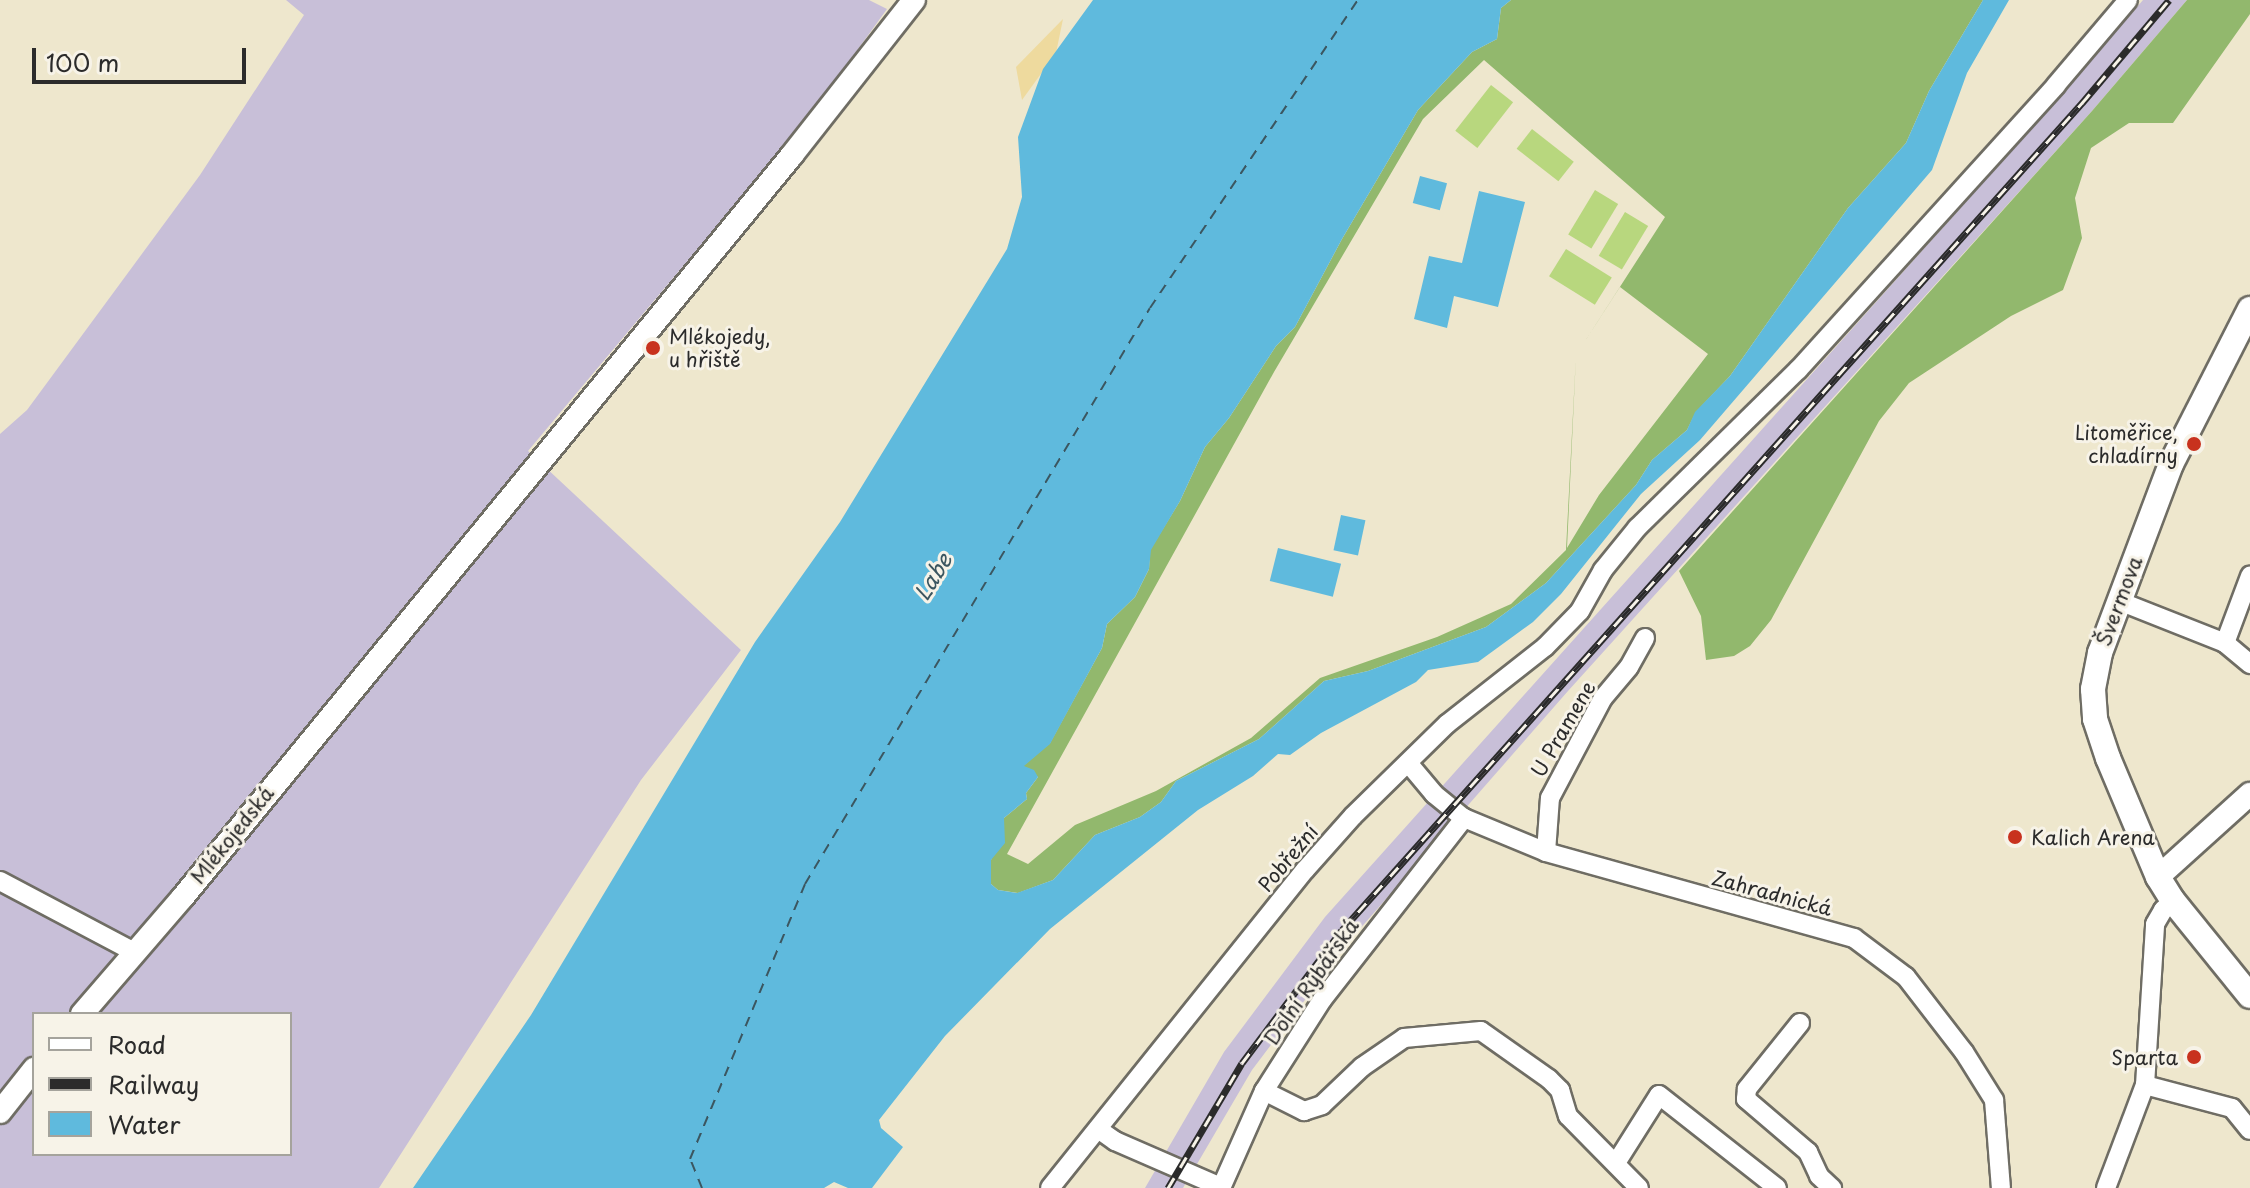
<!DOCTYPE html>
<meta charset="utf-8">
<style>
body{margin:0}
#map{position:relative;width:2250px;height:1188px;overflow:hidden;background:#eee7cd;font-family:"Playpen Sans",sans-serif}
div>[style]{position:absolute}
.industrial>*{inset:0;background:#c8bfd8}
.green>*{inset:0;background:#b8d77e;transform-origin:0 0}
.forest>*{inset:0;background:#92b86d}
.sand>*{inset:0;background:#eeda9e}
.water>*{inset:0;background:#5fbadd;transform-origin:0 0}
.ferry>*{height:2px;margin-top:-1px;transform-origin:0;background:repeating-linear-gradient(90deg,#3b5660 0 10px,transparent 0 18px)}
.roads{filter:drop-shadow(2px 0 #6f6d64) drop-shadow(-2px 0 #6f6d64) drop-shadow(0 2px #6f6d64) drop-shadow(0 -2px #6f6d64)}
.minor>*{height:18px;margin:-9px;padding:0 9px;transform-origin:9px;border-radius:9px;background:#fff}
.tertiary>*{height:22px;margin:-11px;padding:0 11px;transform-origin:11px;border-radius:11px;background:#fff}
.secondary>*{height:24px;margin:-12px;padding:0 12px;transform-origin:12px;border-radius:12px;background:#fff}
.rail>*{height:7px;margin-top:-3.5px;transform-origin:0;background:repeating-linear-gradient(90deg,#f7f3e8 0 12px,#2b2b2b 0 24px);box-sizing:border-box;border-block:2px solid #2b2b2b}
.dots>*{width:22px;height:22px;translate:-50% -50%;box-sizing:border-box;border:4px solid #f7f3e8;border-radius:50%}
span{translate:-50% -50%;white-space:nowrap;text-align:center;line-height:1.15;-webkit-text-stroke:6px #f7f3e8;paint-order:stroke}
.poi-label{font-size:20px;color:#2b2b2b}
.left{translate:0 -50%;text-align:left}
.right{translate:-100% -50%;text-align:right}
.street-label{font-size:20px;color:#2b2b2b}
.water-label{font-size:22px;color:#3b5660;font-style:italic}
.legend{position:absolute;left:32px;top:1012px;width:260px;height:144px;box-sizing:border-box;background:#f7f3e8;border:2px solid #a5a39c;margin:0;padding:10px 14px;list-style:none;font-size:24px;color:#2b2b2b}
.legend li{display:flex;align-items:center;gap:16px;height:40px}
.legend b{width:40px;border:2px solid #a5a39c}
.scale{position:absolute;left:32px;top:48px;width:214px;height:36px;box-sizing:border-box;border:4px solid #2b2b2b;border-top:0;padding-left:10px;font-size:24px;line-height:28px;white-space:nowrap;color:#2b2b2b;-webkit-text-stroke:6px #f7f3e8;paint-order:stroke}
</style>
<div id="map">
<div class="industrial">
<i style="clip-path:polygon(evenodd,286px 0,869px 0,887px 9px,814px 110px,528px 451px,741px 650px,641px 780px,379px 1188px,0 1188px,0 434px,27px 410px,200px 175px,304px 15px,286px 0,34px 1014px,290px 1014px,290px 1154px,34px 1154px,34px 1014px)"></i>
<i style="clip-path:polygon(2143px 0,2187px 0,2092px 111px,1568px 691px,1351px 939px,1252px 1070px,1183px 1188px,1145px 1188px,1224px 1052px,1325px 917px,2067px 89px)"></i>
</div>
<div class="green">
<i style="left:1491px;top:85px;width:28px;height:58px;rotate:38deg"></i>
<i style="left:1532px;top:129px;width:53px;height:25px;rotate:38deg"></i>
<i style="left:1595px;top:190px;width:27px;height:52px;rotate:31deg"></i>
<i style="left:1625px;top:212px;width:27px;height:51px;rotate:31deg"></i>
<i style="left:1566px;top:249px;width:54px;height:32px;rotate:32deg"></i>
</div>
<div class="forest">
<i style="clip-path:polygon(evenodd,1511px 0,1983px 0,1929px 91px,1906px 143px,1848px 208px,1730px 376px,1696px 412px,1687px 430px,1652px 460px,1636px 485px,1546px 583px,1486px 627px,1368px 671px,1324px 681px,1259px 739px,1176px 781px,1161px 802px,1140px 817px,1095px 835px,1053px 880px,1018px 893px,998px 890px,991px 884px,991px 860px,1004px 818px,1027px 799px,1026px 793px,1038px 777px,1023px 766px,1050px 743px,1102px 648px,1107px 624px,1135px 597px,1149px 569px,1150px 550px,1180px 501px,1205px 447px,1229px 418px,1276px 346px,1295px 327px,1342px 239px,1418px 110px,1472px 52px,1497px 39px,1501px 8px,1511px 0,1484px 60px,1665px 217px,1576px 355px,1566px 550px,1511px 604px,1437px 637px,1320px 678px,1251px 738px,1156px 791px,1075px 825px,1028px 864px,1007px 854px,1274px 372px,1423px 119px,1484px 60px,1511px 0,1620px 287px,1708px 354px,1599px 495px,1567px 548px,1576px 355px,1620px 287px)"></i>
<i style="clip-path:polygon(2187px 0,2250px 0,2250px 14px,2173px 123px,2129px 123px,2091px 148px,2075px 198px,2082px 238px,2063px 290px,2011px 316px,1909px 383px,1879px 421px,1771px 620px,1750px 646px,1734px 656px,1706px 660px,1701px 616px,1679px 571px,2092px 111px)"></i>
</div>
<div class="sand">
<i style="clip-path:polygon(1063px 19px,1056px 53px,1022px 100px,1016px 67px)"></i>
</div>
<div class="water">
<i style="clip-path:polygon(1093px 0,1511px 0,1501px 8px,1497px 39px,1472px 52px,1418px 110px,1342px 239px,1295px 327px,1276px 346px,1229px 418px,1205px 447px,1180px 501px,1151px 550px,1149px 569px,1135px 597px,1107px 624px,1102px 648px,1050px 744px,1024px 766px,1034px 770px,1038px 777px,1026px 793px,1027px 799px,1004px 818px,1005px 843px,991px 860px,991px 884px,998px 890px,1017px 893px,1053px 880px,1095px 835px,1140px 817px,1161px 802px,1176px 781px,1259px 739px,1324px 681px,1368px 671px,1486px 627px,1546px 583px,1636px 485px,1652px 460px,1687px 430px,1695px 412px,1730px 376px,1848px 208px,1906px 143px,1929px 91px,1983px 0,2009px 0,1967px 73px,1932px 170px,1700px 440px,1641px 494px,1561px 594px,1533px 622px,1478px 662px,1428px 670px,1416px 682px,1321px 733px,1290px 755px,1278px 754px,1253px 776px,1198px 810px,1050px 929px,945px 1036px,879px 1120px,881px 1128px,903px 1147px,872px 1188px,848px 1188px,834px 1182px,824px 1188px,413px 1188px,531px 1015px,755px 642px,840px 522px,1007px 249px,1022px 197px,1018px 137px,1043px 69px)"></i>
<i style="left:1420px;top:176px;width:28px;height:28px;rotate:15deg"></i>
<i style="clip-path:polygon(1479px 191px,1525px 202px,1498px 307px,1454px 296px,1447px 328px,1414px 319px,1429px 256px,1462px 263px)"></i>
<i style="left:1341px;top:515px;width:25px;height:36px;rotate:12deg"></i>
<i style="left:1278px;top:548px;width:65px;height:34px;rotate:14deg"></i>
</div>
<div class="ferry">
<i style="left:702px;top:1188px;width:31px;rotate:-112deg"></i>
<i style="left:690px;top:1159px;width:298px;rotate:-67.3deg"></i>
<i style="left:805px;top:884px;width:671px;rotate:-59.08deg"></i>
<i style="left:1150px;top:308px;width:372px;rotate:-56deg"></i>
</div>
<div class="roads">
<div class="minor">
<i style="left:2119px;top:601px;width:114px;rotate:21.6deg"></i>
<i style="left:2225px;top:643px;width:33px;rotate:40deg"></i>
<i style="left:2225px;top:643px;width:72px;rotate:-69.5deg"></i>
<i style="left:1409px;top:764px;width:39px;rotate:50deg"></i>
<i style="left:1434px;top:794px;width:38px;rotate:39deg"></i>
<i style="left:1464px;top:818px;width:89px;rotate:22.5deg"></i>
<i style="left:1546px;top:852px;width:320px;rotate:15.6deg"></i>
<i style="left:1854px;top:938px;width:65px;rotate:36.9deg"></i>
<i style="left:1906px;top:977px;width:95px;rotate:52.3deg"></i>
<i style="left:1964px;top:1052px;width:57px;rotate:58deg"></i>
<i style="left:1994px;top:1100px;width:88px;rotate:85.5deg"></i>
<i style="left:1546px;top:852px;width:54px;rotate:-85.8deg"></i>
<i style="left:1550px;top:798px;width:113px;rotate:-62.1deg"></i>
<i style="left:1603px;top:698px;width:40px;rotate:-50deg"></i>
<i style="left:1629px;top:667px;width:33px;rotate:-61deg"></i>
<i style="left:0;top:881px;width:154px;rotate:27.9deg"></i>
<i style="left:1800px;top:1023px;width:85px;rotate:128.8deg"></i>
<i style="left:1747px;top:1089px;width:10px;rotate:96deg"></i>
<i style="left:1746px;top:1099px;width:82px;rotate:40.5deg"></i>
<i style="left:1808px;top:1152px;width:26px;rotate:65deg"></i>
<i style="left:1819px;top:1176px;width:18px;rotate:43deg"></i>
<i style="left:2145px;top:1085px;width:90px;rotate:14.8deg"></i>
<i style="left:2232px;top:1108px;width:28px;rotate:51deg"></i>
<i style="left:1264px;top:1091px;width:45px;rotate:26.6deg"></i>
<i style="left:1304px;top:1111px;width:19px;rotate:-18deg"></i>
<i style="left:1322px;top:1105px;width:55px;rotate:-43.5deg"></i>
<i style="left:1362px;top:1067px;width:51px;rotate:-34.6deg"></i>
<i style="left:1404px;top:1038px;width:77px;rotate:-5.2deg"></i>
<i style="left:1481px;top:1031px;width:83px;rotate:35.2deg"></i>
<i style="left:1549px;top:1079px;width:16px;rotate:45deg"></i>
<i style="left:1560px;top:1090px;width:27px;rotate:73deg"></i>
<i style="left:1568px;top:1116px;width:101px;rotate:45.4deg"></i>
<i style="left:1098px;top:1129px;width:21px;rotate:35deg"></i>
<i style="left:1115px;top:1141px;width:116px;rotate:23.5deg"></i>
<i style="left:1616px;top:1163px;width:80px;rotate:-57.7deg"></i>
<i style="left:1659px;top:1095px;width:150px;rotate:38.2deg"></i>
<i style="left:1050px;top:1188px;width:408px;rotate:-51.3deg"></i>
<i style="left:1305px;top:870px;width:72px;rotate:-48.4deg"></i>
<i style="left:1353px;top:816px;width:132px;rotate:-44.4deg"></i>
<i style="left:1447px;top:724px;width:125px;rotate:-38.2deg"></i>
<i style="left:1545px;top:647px;width:50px;rotate:-45.8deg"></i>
<i style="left:1580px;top:611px;width:47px;rotate:-60.7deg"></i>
<i style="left:1603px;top:570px;width:54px;rotate:-51deg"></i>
<i style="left:1637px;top:528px;width:226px;rotate:-44.5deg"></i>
<i style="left:1798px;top:370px;width:384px;rotate:-47.8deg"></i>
<i style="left:2056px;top:85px;width:111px;rotate:-49.7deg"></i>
<i style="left:1221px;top:1188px;width:106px;rotate:-66.1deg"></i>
<i style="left:1264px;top:1091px;width:108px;rotate:-57.5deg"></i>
<i style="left:1322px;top:1000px;width:231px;rotate:-52deg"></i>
<i style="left:2106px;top:1188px;width:110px;rotate:-69.3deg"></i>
<i style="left:2145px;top:1085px;width:161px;rotate:-86.4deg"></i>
<i style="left:2155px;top:924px;width:16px;rotate:-60deg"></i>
<i style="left:2163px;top:910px;width:13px;rotate:-42deg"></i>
</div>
<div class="tertiary">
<i style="left:2158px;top:877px;width:124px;rotate:-42.1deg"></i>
<i style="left:82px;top:1014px;width:155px;rotate:-49.2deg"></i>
<i style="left:183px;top:897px;width:960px;rotate:-50.62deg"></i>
<i style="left:792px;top:155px;width:197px;rotate:-51.8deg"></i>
<i style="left:0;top:1112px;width:55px;rotate:-51.7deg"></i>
</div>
<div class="secondary">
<i style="left:2250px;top:309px;width:174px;rotate:117deg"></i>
<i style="left:2171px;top:464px;width:202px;rotate:110.6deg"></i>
<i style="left:2100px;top:653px;width:37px;rotate:101deg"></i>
<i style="left:2093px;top:689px;width:30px;rotate:86deg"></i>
<i style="left:2095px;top:719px;width:41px;rotate:71.6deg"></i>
<i style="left:2108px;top:758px;width:129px;rotate:67.2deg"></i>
<i style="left:2158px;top:877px;width:28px;rotate:58deg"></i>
<i style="left:2173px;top:901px;width:122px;rotate:51deg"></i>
</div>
</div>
<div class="rail">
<i style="left:1168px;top:1188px;width:145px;rotate:-59.4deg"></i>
<i style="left:1242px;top:1063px;width:166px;rotate:-53.1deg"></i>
<i style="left:1342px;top:930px;width:1110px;rotate:-48.18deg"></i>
<i style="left:2082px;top:103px;width:135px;rotate:-49.8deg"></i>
</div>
<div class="dots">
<i style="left:653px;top:348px;background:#c8321e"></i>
<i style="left:2194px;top:444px;background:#c8321e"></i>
<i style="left:2015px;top:837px;background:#c8321e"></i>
<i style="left:2194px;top:1057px;background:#c8321e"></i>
</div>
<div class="poi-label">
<span class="left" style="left:669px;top:348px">Mlékojedy,<br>u hřiště</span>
<span class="right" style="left:2178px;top:444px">Litoměřice,<br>chladírny</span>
<span class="left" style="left:2031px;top:837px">Kalich Arena</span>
<span class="right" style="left:2178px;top:1057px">Sparta</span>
</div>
<div class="street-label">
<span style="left:2119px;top:601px;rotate:-69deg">Švermova</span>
<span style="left:1563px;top:729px;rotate:-60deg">U Pramene</span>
<span style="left:232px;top:835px;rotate:-51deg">Mlékojedská</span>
<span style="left:1288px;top:858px;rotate:-50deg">Pobřežní</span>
<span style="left:1772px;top:893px;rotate:15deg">Zahradnická</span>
<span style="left:1311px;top:982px;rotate:-55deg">Dolní Rybářská</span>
</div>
<div class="water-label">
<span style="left:932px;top:576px;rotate:-59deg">Labe</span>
</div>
<ul class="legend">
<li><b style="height:10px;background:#fff"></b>Road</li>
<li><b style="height:10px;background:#2b2b2b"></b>Railway</li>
<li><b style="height:22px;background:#5fbadd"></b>Water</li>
</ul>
<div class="scale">100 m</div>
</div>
